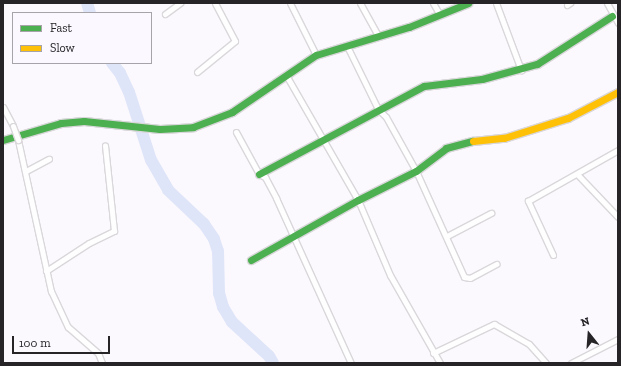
<!DOCTYPE html>
<style>
body{margin:0}
#map{position:relative;width:621px;height:366px;overflow:hidden;background:#fcf9fe;font-family:"Zilla Slab",serif}
div>[style]{position:absolute}
.river>*{height:12px;margin:-6px;padding:0 6px;transform-origin:6px;border-radius:6px;background:#dfe5f8}
.roads{filter:drop-shadow(1px 0 #d9d7da) drop-shadow(-1px 0 #d9d7da) drop-shadow(0 1px #d9d7da) drop-shadow(0 -1px #d9d7da)}
.street>*{height:5px;margin:-2.5px;padding:0 2.5px;transform-origin:2.5px;border-radius:2.5px;background:#fffeff}
.fast>*{height:7px;margin:-3.5px;padding:0 3.5px;transform-origin:3.5px;border-radius:3.5px;background:#4caf50}
.slow>*{height:7px;margin:-3.5px;padding:0 3.5px;transform-origin:3.5px;border-radius:3.5px;background:#ffc107}
.bridges{filter:drop-shadow(1px 0 #d9d7da) drop-shadow(-1px 0 #d9d7da) drop-shadow(0 1px #d9d7da) drop-shadow(0 -1px #d9d7da)}
.street-bridge>*{height:5px;margin:-2.5px;padding:0 2.5px;transform-origin:2.5px;border-radius:2.5px;background:#fffeff}
span{translate:-50% -50%;white-space:nowrap;text-align:center;line-height:1.15;-webkit-text-stroke:3px #fcf8ff;paint-order:stroke}
.frame{position:absolute;inset:0;border:4px solid #262427;pointer-events:none}
.legend{position:absolute;left:12px;top:12px;width:140px;height:52px;box-sizing:border-box;background:#fcf8ff;border:1px solid #a6a3a9;margin:0;padding:5px 7px;list-style:none;font-size:12px;color:#262427}
.legend li{display:flex;align-items:center;gap:8px;height:20px}
.legend b{width:20px;border:1px solid #a6a3a9}
.north{position:absolute;left:569px;top:314px;width:40px;height:40px;-webkit-text-stroke:3px #fcf8ff;paint-order:stroke;rotate:343deg;font-size:11px;font-weight:700;line-height:16px;text-align:center;color:#262427}
.north::after{content:'';display:block;margin:auto;width:14px;height:18px;background:#262427;clip-path:polygon(50% 0,100% 100%,50% 72%,0 100%)}
.scale{position:absolute;left:12px;top:336px;width:98px;height:18px;box-sizing:border-box;border:2px solid #262427;border-top:0;padding-left:5px;font-size:12px;line-height:14px;white-space:nowrap;color:#262427;-webkit-text-stroke:3px #fcf8ff;paint-order:stroke}
</style>
<div id="map">
<div class="river">
<i style="left:87px;top:3px;width:10px;rotate:73deg"></i>
<i style="left:112px;top:63px;width:13px;rotate:51deg"></i>
<i style="left:120px;top:73px;width:21px;rotate:65deg"></i>
<i style="left:129px;top:92px;width:71px;rotate:72.1deg"></i>
<i style="left:151px;top:160px;width:34px;rotate:60deg"></i>
<i style="left:168px;top:190px;width:50px;rotate:43.4deg"></i>
<i style="left:204px;top:224px;width:18px;rotate:56deg"></i>
<i style="left:214px;top:239px;width:13px;rotate:72deg"></i>
<i style="left:218px;top:251px;width:42px;rotate:88.6deg"></i>
<i style="left:219px;top:293px;width:15px;rotate:74deg"></i>
<i style="left:223px;top:307px;width:17px;rotate:59deg"></i>
<i style="left:232px;top:322px;width:50px;rotate:42.6deg"></i>
<i style="left:269px;top:356px;width:8px;rotate:60deg"></i>
</div>
<div class="roads">
<div class="street">
<i style="left:290px;top:3px;width:58px;rotate:63.4deg"></i>
<i style="left:360px;top:3px;width:38px;rotate:61deg"></i>
<i style="left:433px;top:3px;width:14px;rotate:60deg"></i>
<i style="left:496px;top:3px;width:72px;rotate:69.5deg"></i>
<i style="left:607px;top:3px;width:23px;rotate:61deg"></i>
<i style="left:567px;top:5px;width:4px;rotate:-34deg"></i>
<i style="left:165px;top:14px;width:19px;rotate:-36deg"></i>
<i style="left:347px;top:46px;width:70px;rotate:63.8deg"></i>
<i style="left:378px;top:109px;width:11px;rotate:45deg"></i>
<i style="left:386px;top:117px;width:62px;rotate:60.9deg"></i>
<i style="left:416px;top:171px;width:116px;rotate:65.6deg"></i>
<i style="left:464px;top:277px;width:6px;rotate:9deg"></i>
<i style="left:470px;top:278px;width:30px;rotate:-28deg"></i>
<i style="left:197px;top:72px;width:49px;rotate:-39.2deg"></i>
<i style="left:235px;top:41px;width:43px;rotate:-117.8deg"></i>
<i style="left:286px;top:75px;width:144px;rotate:60.1deg"></i>
<i style="left:358px;top:200px;width:82px;rotate:66.9deg"></i>
<i style="left:390px;top:275px;width:101px;rotate:60.4deg"></i>
<i style="left:3px;top:107px;width:21px;rotate:62deg"></i>
<i style="left:236px;top:132px;width:48px;rotate:61.3deg"></i>
<i style="left:259px;top:174px;width:7px;rotate:27deg"></i>
<i style="left:265px;top:177px;width:24px;rotate:62deg"></i>
<i style="left:276px;top:198px;width:181px;rotate:65.6deg"></i>
<i style="left:18px;top:140px;width:155px;rotate:77.7deg"></i>
<i style="left:51px;top:291px;width:40px;rotate:65deg"></i>
<i style="left:68px;top:327px;width:40px;rotate:41deg"></i>
<i style="left:98px;top:353px;width:11px;rotate:68deg"></i>
<i style="left:26px;top:171px;width:26px;rotate:-28deg"></i>
<i style="left:577px;top:174px;width:59px;rotate:46.4deg"></i>
<i style="left:447px;top:236px;width:50px;rotate:-27.6deg"></i>
<i style="left:553px;top:255px;width:60px;rotate:-114.8deg"></i>
<i style="left:528px;top:201px;width:103px;rotate:-29.5deg"></i>
<i style="left:46px;top:271px;width:51px;rotate:-33.1deg"></i>
<i style="left:89px;top:243px;width:28px;rotate:-26deg"></i>
<i style="left:114px;top:231px;width:86px;rotate:-96deg"></i>
<i style="left:433px;top:353px;width:68px;rotate:-25.4deg"></i>
<i style="left:494px;top:324px;width:40px;rotate:29.7deg"></i>
<i style="left:529px;top:344px;width:25px;rotate:48deg"></i>
<i style="left:571px;top:363px;width:53px;rotate:-27.1deg"></i>
</div>
<div class="fast">
<i style="left:3px;top:140px;width:60px;rotate:-16.3deg"></i>
<i style="left:61px;top:123px;width:23px;rotate:-5deg"></i>
<i style="left:84px;top:121px;width:76px;rotate:6deg"></i>
<i style="left:160px;top:129px;width:33px;rotate:-3deg"></i>
<i style="left:193px;top:127px;width:42px;rotate:-21deg"></i>
<i style="left:232px;top:112px;width:102px;rotate:-34.2deg"></i>
<i style="left:316px;top:55px;width:97px;rotate:-16.8deg"></i>
<i style="left:409px;top:27px;width:64px;rotate:-22.1deg"></i>
<i style="left:259px;top:174px;width:187px;rotate:-28.1deg"></i>
<i style="left:424px;top:86px;width:58px;rotate:-6.9deg"></i>
<i style="left:482px;top:79px;width:57px;rotate:-15.3deg"></i>
<i style="left:537px;top:64px;width:89px;rotate:-32.6deg"></i>
<i style="left:251px;top:260px;width:123px;rotate:-29.3deg"></i>
<i style="left:358px;top:200px;width:65px;rotate:-26.6deg"></i>
<i style="left:416px;top:171px;width:38px;rotate:-37deg"></i>
<i style="left:446px;top:148px;width:28px;rotate:-15deg"></i>
</div>
<div class="slow">
<i style="left:473px;top:141px;width:31px;rotate:-6deg"></i>
<i style="left:504px;top:138px;width:67px;rotate:-17.4deg"></i>
<i style="left:568px;top:118px;width:56px;rotate:-27.5deg"></i>
</div>
</div>
<div class="bridges">
<div class="street-bridge">
<i style="left:13px;top:126px;width:15px;rotate:70deg"></i>
</div>
</div>
<div class="frame"></div>
<ul class="legend">
<li><b style="height:5px;background:#4caf50"></b>Fast</li>
<li><b style="height:5px;background:#ffc107"></b>Slow</li>
</ul>
<div class="north">N</div>
<div class="scale">100 m</div>
</div>
